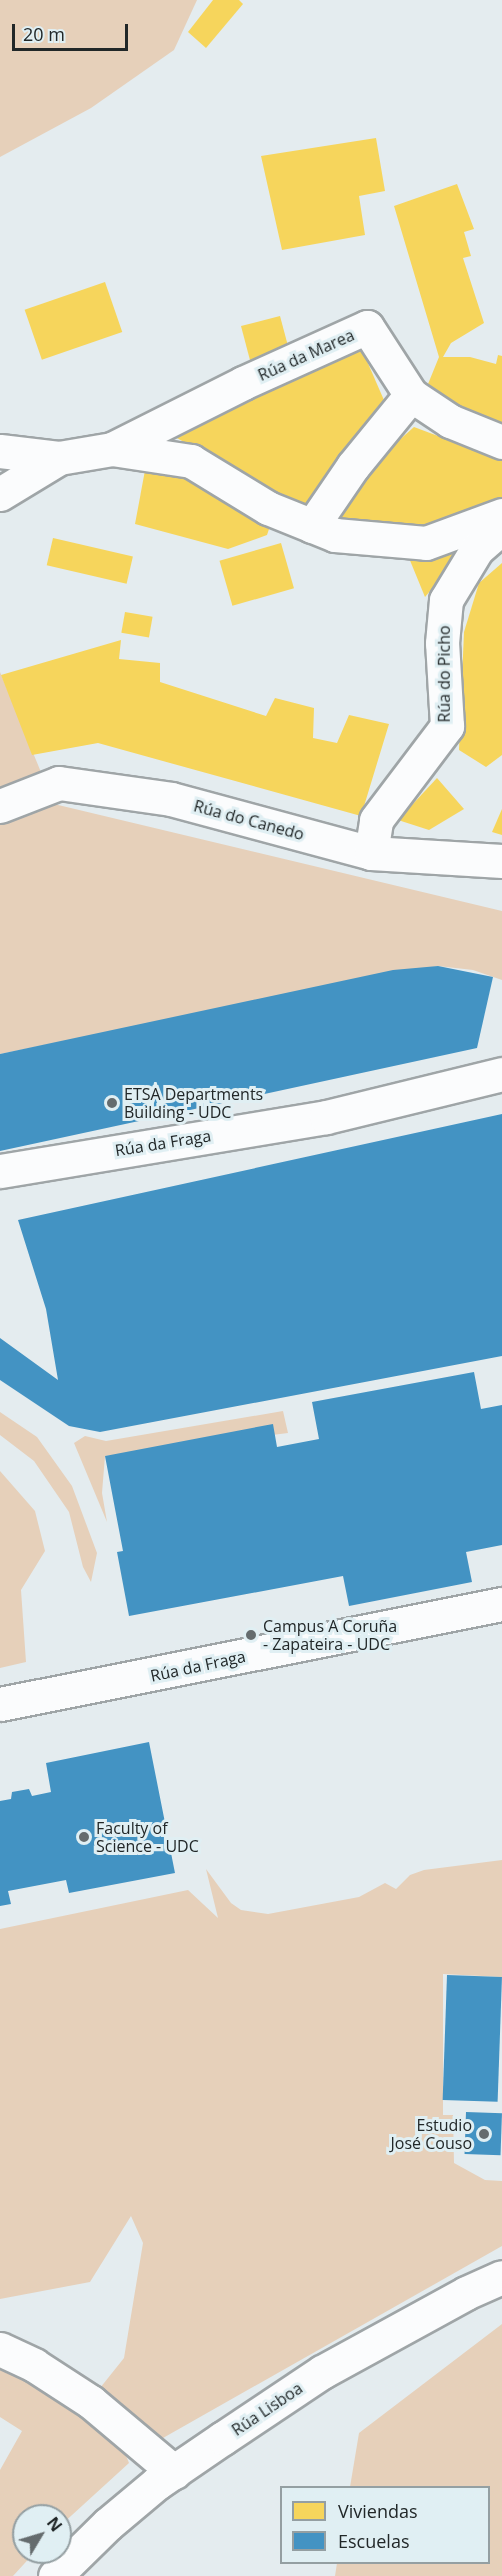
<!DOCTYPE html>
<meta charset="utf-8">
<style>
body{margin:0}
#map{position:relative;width:502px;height:2576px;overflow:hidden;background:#e4ecef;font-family:"Open Sans",sans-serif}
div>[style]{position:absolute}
.green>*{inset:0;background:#e6d0ba}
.homes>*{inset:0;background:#f6d55c;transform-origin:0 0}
.schools>*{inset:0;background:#4393c3;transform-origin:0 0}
.roads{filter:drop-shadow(2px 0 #9fa5a7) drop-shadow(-2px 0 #9fa5a7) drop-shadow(0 2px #9fa5a7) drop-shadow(0 -2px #9fa5a7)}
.minor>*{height:33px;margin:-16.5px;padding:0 16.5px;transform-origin:16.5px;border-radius:16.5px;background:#fbfcfd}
.dots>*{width:16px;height:16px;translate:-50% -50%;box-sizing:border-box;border:3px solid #e0eff3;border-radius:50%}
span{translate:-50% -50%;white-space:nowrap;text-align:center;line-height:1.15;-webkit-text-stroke:6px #e0eff3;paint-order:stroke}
.street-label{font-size:16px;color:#212728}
.poi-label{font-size:16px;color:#212728}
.left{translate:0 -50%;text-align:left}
.right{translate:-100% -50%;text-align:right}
.legend{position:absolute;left:280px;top:2486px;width:210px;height:78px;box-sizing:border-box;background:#e0eff3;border:2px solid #949fa2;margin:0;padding:8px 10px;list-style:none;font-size:18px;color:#212728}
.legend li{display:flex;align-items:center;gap:12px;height:30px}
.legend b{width:30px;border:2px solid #949fa2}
.north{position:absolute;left:12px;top:2504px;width:60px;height:60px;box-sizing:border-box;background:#e0eff3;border:2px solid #949fa2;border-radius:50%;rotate:52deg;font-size:16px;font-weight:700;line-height:24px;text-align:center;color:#212728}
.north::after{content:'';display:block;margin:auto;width:21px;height:27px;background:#656c6e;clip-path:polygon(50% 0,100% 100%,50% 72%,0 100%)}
.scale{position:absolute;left:12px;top:24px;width:116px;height:27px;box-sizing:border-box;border:3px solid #212728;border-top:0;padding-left:8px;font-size:18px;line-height:21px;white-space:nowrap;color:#212728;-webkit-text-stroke:4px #e0eff3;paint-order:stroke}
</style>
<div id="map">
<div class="green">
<i style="clip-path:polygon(0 0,197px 0,174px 50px,91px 108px,0 157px)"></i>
<i style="clip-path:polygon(0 672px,54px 804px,502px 911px,502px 980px,473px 970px,438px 966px,0 1054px)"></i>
<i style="clip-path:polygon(283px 1411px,288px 1433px,105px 1456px,102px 1493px,107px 1522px,74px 1443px,85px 1436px,106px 1441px)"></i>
<i style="clip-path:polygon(0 1412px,37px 1437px,72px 1486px,97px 1553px,91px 1582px,83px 1567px,69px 1512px,34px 1461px,0 1435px)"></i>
<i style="clip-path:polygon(0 1471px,35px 1511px,45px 1551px,21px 1590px,26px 1662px,0 1668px)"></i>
<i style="clip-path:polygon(502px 1860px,502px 1977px,443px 1974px,443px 2115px,453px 2115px,454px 2163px,485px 2180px,502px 2181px,502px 2246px,163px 2438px,120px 2415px,100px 2388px,124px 2358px,143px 2243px,131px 2216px,90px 2282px,0 2299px,0 1929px,188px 1890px,218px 1918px,206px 1869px,231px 1903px,241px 1910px,268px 1914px,359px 1897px,385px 1883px,396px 1889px,410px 1875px,424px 1870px)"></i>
<i style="clip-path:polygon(502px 2324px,502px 2576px,335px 2576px,337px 2563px,488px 2562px,488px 2488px,350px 2487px,359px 2433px)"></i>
<i style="clip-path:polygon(0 2358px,39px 2377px,123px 2448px,129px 2463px,60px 2526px,60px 2516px,24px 2516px,24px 2552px,35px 2552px,13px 2576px,0 2576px,0 2470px,22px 2431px,0 2417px)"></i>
</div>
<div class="homes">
<i style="clip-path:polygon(213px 0,239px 0,243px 4px,206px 48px,188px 32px)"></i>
<i style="clip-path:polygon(376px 138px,385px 191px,359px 196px,365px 235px,282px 250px,261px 156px)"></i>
<i style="clip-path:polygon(457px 184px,474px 229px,464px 232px,471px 256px,463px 258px,484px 323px,451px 343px,443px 357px,470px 357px,496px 364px,498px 355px,502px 356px,502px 430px,483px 423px,428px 384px,439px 357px,394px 206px)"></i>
<i style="left:105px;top:282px;width:53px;height:85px;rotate:71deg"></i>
<i style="clip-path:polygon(280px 316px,288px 346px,251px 364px,241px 326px)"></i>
<i style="clip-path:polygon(360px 345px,390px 414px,301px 510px,170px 434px)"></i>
<i style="clip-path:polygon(414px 427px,502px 460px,502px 502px,431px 526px,340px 519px,379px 458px)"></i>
<i style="clip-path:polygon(146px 465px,190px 474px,269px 529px,267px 535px,228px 549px,135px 524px)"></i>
<i style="left:53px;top:538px;width:82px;height:28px;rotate:13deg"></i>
<i style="clip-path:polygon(459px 540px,464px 551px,425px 597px,409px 558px)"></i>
<i style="left:281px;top:543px;width:47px;height:64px;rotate:74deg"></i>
<i style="clip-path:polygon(502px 563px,502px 755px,486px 767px,459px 750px,464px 632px,479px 583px)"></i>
<i style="left:125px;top:612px;width:28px;height:21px;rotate:10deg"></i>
<i style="clip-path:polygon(121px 640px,119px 659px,160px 663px,160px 682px,266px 716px,275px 698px,314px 708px,313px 738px,337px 743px,349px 715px,389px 724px,361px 816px,98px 743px,32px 755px,1px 675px)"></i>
<i style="clip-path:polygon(437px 778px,464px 809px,429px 830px,398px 820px)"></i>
<i style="clip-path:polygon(502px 809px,502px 835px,492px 832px)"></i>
</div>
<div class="schools">
<i style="clip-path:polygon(438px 966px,493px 977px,477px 1048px,0 1151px,0 1054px,393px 970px)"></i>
<i style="clip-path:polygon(502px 1114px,502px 1356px,100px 1432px,69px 1426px,0 1380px,0 1338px,58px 1380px,46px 1309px,18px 1220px)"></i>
<i style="clip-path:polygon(474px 1372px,481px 1409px,502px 1405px,502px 1545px,466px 1552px,472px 1582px,349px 1606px,343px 1576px,129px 1616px,117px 1552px,123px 1551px,105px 1456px,273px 1424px,277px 1447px,319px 1439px,312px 1402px)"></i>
<i style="clip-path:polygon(149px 1742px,175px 1873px,69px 1893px,66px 1880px,8px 1891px,11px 1904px,0 1906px,0 1801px,11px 1799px,12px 1792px,29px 1789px,32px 1796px,51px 1792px,46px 1763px)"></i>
<i style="left:447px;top:1975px;width:55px;height:125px;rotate:2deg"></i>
<i style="left:466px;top:2112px;width:36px;height:42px;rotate:2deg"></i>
</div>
<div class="roads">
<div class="minor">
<i style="left:112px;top:449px;width:80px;rotate:8.6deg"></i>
<i style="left:191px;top:461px;width:90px;rotate:31.4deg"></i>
<i style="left:268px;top:508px;width:72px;rotate:21.9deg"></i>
<i style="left:335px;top:535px;width:91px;rotate:5deg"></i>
<i style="left:426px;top:543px;width:81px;rotate:-20.2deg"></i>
<i style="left:0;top:451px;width:59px;rotate:6.8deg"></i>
<i style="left:59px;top:458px;width:54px;rotate:-9.6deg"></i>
<i style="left:112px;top:449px;width:147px;rotate:-26.7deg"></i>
<i style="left:243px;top:383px;width:136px;rotate:-24.3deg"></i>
<i style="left:367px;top:327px;width:81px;rotate:57.1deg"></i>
<i style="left:411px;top:395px;width:47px;rotate:33.7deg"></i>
<i style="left:450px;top:421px;width:56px;rotate:22deg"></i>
<i style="left:0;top:494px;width:69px;rotate:-31.4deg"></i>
<i style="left:312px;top:526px;width:73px;rotate:-55.7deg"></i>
<i style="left:353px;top:466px;width:92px;rotate:-50.8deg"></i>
<i style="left:0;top:806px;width:63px;rotate:-21.3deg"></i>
<i style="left:59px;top:783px;width:113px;rotate:8.1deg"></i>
<i style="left:171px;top:799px;width:207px;rotate:15.1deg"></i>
<i style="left:371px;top:853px;width:131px;rotate:3.5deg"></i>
<i style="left:371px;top:853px;width:33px;rotate:-81deg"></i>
<i style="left:376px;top:820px;width:118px;rotate:-52.9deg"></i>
<i style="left:447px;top:726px;width:83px;rotate:-93.4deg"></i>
<i style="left:442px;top:643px;width:43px;rotate:-84.7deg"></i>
<i style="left:446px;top:600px;width:60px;rotate:-58.7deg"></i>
<i style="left:477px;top:549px;width:33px;rotate:-41deg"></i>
<i style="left:0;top:1171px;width:330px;rotate:-9.4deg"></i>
<i style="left:326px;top:1117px;width:181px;rotate:-13.7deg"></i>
<i style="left:0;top:1704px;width:512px;rotate:-11.27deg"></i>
<i style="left:0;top:2349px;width:38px;rotate:25deg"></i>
<i style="left:34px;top:2365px;width:68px;rotate:33deg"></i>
<i style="left:91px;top:2402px;width:109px;rotate:40.1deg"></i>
<i style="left:55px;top:2576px;width:74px;rotate:-44.5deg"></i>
<i style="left:108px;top:2524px;width:64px;rotate:-39.9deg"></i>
<i style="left:157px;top:2483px;width:80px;rotate:-34.3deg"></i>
<i style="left:223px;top:2438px;width:119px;rotate:-33.7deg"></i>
<i style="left:322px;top:2372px;width:164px;rotate:-28.7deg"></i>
<i style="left:466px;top:2293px;width:39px;rotate:-24deg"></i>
</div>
</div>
<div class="dots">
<i style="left:112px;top:1103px;background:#656c6e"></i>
<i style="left:251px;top:1635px;background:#656c6e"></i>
<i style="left:84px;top:1837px;background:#656c6e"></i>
<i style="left:484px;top:2134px;background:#656c6e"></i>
</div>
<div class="street-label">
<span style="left:306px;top:355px;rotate:-24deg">Rúa da Marea</span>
<span style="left:444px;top:674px;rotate:-90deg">Rúa do Picho</span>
<span style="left:249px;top:820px;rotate:15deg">Rúa do Canedo</span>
<span style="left:163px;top:1143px;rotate:-9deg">Rúa da Fraga</span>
<span style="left:198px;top:1666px;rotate:-12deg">Rúa da Fraga</span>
<span style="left:267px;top:2409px;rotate:-34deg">Rúa Lisboa</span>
</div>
<div class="poi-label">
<span class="left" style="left:124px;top:1103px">ETSA Departments<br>Building - UDC</span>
<span class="left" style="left:263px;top:1635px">Campus A Coruña<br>- Zapateira - UDC</span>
<span class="left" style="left:96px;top:1837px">Faculty of<br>Science - UDC</span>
<span class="right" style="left:472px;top:2134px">Estudio<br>José Couso</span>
</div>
<ul class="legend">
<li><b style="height:16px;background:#f6d55c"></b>Viviendas</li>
<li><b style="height:16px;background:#4393c3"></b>Escuelas</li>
</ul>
<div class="north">N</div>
<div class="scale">20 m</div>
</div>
